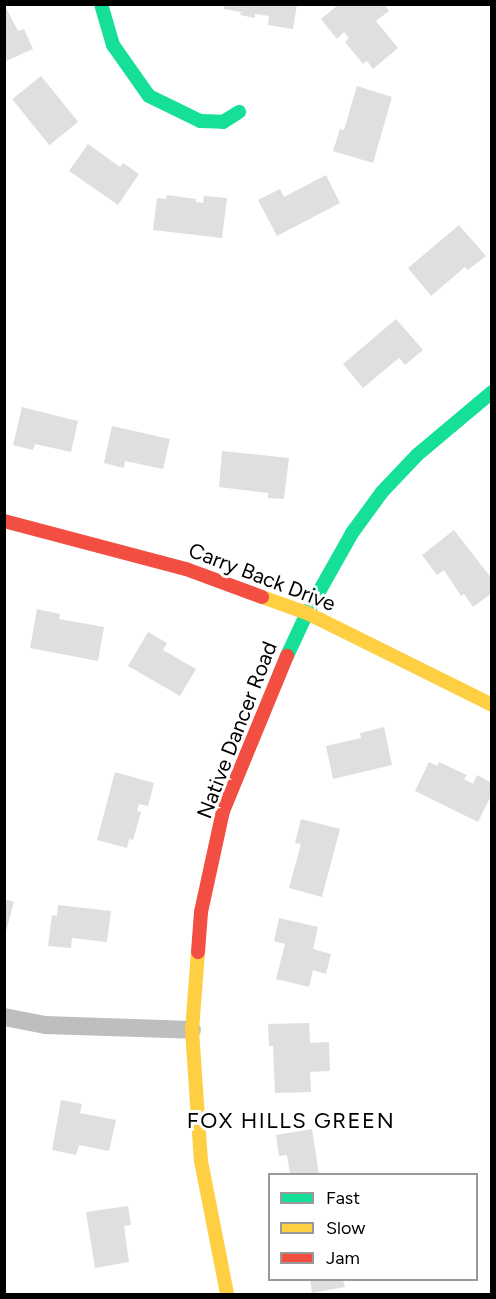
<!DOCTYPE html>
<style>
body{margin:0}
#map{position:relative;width:496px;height:1299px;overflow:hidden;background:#fff;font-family:Figtree,sans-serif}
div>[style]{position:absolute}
.building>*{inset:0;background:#dfdfdf;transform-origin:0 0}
.street>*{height:18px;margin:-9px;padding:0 9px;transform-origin:9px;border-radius:9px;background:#bebebe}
.fast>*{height:14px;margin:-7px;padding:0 7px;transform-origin:7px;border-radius:7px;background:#16e098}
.slow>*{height:14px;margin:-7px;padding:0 7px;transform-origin:7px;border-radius:7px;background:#ffcf43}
.jam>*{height:14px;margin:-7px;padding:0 7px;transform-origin:7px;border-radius:7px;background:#f24e42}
span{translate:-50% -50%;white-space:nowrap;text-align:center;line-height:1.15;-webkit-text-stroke:6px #fff;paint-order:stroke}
.street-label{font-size:21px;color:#000}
.neighbourhood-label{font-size:22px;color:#000;letter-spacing:1.5px}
.frame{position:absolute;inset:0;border:6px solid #000;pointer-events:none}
.legend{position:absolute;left:268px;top:1173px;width:210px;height:108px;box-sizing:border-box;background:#fff;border:2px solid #999;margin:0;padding:8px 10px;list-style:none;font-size:18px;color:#000}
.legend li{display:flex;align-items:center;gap:12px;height:30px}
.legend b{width:30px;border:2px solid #999}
</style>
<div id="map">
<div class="building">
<i style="clip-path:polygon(4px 4px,18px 31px,24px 29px,33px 49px,4px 62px)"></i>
<i style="clip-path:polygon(224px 4px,297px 4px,293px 29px,268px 25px,269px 16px,255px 14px,255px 18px,240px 15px,241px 12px,224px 9px)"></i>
<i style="clip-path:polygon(339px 4px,384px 4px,389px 11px,376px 21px,398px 48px,373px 69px,367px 61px,363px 64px,345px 42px,349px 38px,344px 32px,337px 39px,321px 19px)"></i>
<i style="left:41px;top:76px;width:59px;height:37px;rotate:51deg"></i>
<i style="clip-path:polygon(357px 86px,392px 97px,373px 163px,333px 151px,340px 129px,344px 130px)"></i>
<i style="clip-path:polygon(88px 144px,120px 167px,123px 163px,139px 174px,118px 205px,69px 171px)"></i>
<i style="clip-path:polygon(326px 175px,340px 203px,277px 236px,258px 200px,280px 189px,284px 197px)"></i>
<i style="clip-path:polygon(167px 195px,196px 199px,196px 202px,203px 203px,204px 196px,227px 198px,222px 238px,153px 230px,157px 198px,166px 199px)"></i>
<i style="clip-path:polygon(459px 225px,486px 256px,468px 270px,465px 267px,431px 296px,408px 268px)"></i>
<i style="clip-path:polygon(396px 319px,423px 350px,405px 365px,399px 358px,363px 388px,343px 364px)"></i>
<i style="clip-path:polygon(22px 407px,78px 421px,71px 452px,35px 444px,33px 450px,13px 445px)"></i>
<i style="clip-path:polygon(112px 426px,170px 439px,163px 469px,125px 461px,124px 468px,104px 463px)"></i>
<i style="clip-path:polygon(222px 451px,289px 458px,284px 499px,268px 498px,268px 493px,219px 487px)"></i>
<i style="clip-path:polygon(454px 530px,492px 579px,492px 593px,473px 607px,464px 594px,461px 596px,444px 570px,437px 575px,422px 555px)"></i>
<i style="clip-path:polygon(37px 609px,60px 614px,59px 619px,104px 627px,98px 661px,30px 648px)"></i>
<i style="clip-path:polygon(148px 632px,167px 643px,163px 650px,196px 669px,180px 696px,128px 666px)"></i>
<i style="clip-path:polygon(384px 727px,392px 765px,333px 779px,326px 746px,361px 738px,360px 733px)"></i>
<i style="clip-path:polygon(429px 762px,437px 766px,439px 762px,467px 775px,464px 779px,473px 784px,477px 775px,492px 783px,492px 794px,478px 822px,415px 791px)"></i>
<i style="clip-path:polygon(115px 772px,154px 783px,148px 806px,139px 804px,137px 811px,141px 812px,133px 840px,129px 839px,127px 848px,97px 840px)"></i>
<i style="clip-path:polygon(301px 819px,340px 829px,322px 897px,289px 888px,301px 844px,295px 843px)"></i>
<i style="clip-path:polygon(4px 899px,14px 902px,5px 935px,4px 934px)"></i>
<i style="clip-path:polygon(58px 905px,111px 911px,107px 942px,72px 938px,71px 948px,48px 946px,52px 915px,57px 916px)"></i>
<i style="clip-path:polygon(279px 918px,318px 927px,313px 949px,331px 954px,326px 974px,313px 970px,309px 987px,276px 979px,285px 944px,274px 941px)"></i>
<i style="clip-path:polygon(309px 1023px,310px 1043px,329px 1042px,330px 1071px,310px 1072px,311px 1092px,275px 1093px,273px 1046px,269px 1046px,268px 1024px)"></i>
<i style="clip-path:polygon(61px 1100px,82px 1104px,80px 1113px,116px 1120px,109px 1151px,79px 1145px,76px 1155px,52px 1150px)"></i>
<i style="clip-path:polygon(312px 1129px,319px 1174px,290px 1174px,287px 1155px,279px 1156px,276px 1135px)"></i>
<i style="clip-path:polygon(128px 1206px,131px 1225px,124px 1226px,129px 1262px,95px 1268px,86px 1212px)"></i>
<i style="clip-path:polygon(310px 1280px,343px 1280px,345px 1287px,312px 1293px)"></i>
</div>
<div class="street">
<i style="left:4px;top:1017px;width:42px;rotate:11deg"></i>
<i style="left:45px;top:1025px;width:147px;rotate:1.9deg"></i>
</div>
<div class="fast">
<i style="left:101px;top:4px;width:43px;rotate:73.7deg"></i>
<i style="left:113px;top:45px;width:62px;rotate:54.8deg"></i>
<i style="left:149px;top:96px;width:57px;rotate:26.1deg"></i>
<i style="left:200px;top:121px;width:23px;rotate:2deg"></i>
<i style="left:223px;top:122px;width:19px;rotate:-32deg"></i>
<i style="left:287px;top:656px;width:47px;rotate:-65.1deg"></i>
<i style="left:307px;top:613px;width:92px;rotate:-60.6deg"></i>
<i style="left:352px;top:533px;width:51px;rotate:-53.8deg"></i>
<i style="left:382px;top:492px;width:51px;rotate:-46.6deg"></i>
<i style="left:417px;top:455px;width:98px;rotate:-40deg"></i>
</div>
<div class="slow">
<i style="left:262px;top:597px;width:48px;rotate:19.6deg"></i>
<i style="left:307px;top:613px;width:207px;rotate:26.4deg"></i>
<i style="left:198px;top:952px;width:78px;rotate:94.4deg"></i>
<i style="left:192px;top:1030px;width:131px;rotate:86.1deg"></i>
<i style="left:201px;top:1161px;width:136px;rotate:78.9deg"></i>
</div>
<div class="jam">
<i style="left:4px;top:521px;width:188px;rotate:14.8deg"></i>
<i style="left:186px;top:569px;width:81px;rotate:20.2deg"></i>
<i style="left:198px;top:952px;width:40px;rotate:-85.7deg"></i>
<i style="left:201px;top:912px;width:103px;rotate:-77.7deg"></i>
<i style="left:223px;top:811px;width:168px;rotate:-67.6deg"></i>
</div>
<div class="street-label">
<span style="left:262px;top:577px;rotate:21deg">Carry Back Drive</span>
<span style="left:237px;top:730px;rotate:-69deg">Native Dancer Road</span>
</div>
<div class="neighbourhood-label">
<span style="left:291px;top:1121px">FOX HILLS GREEN</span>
</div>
<div class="frame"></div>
<ul class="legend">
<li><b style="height:8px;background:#16e098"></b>Fast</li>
<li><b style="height:8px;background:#ffcf43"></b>Slow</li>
<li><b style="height:8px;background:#f24e42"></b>Jam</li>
</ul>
</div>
